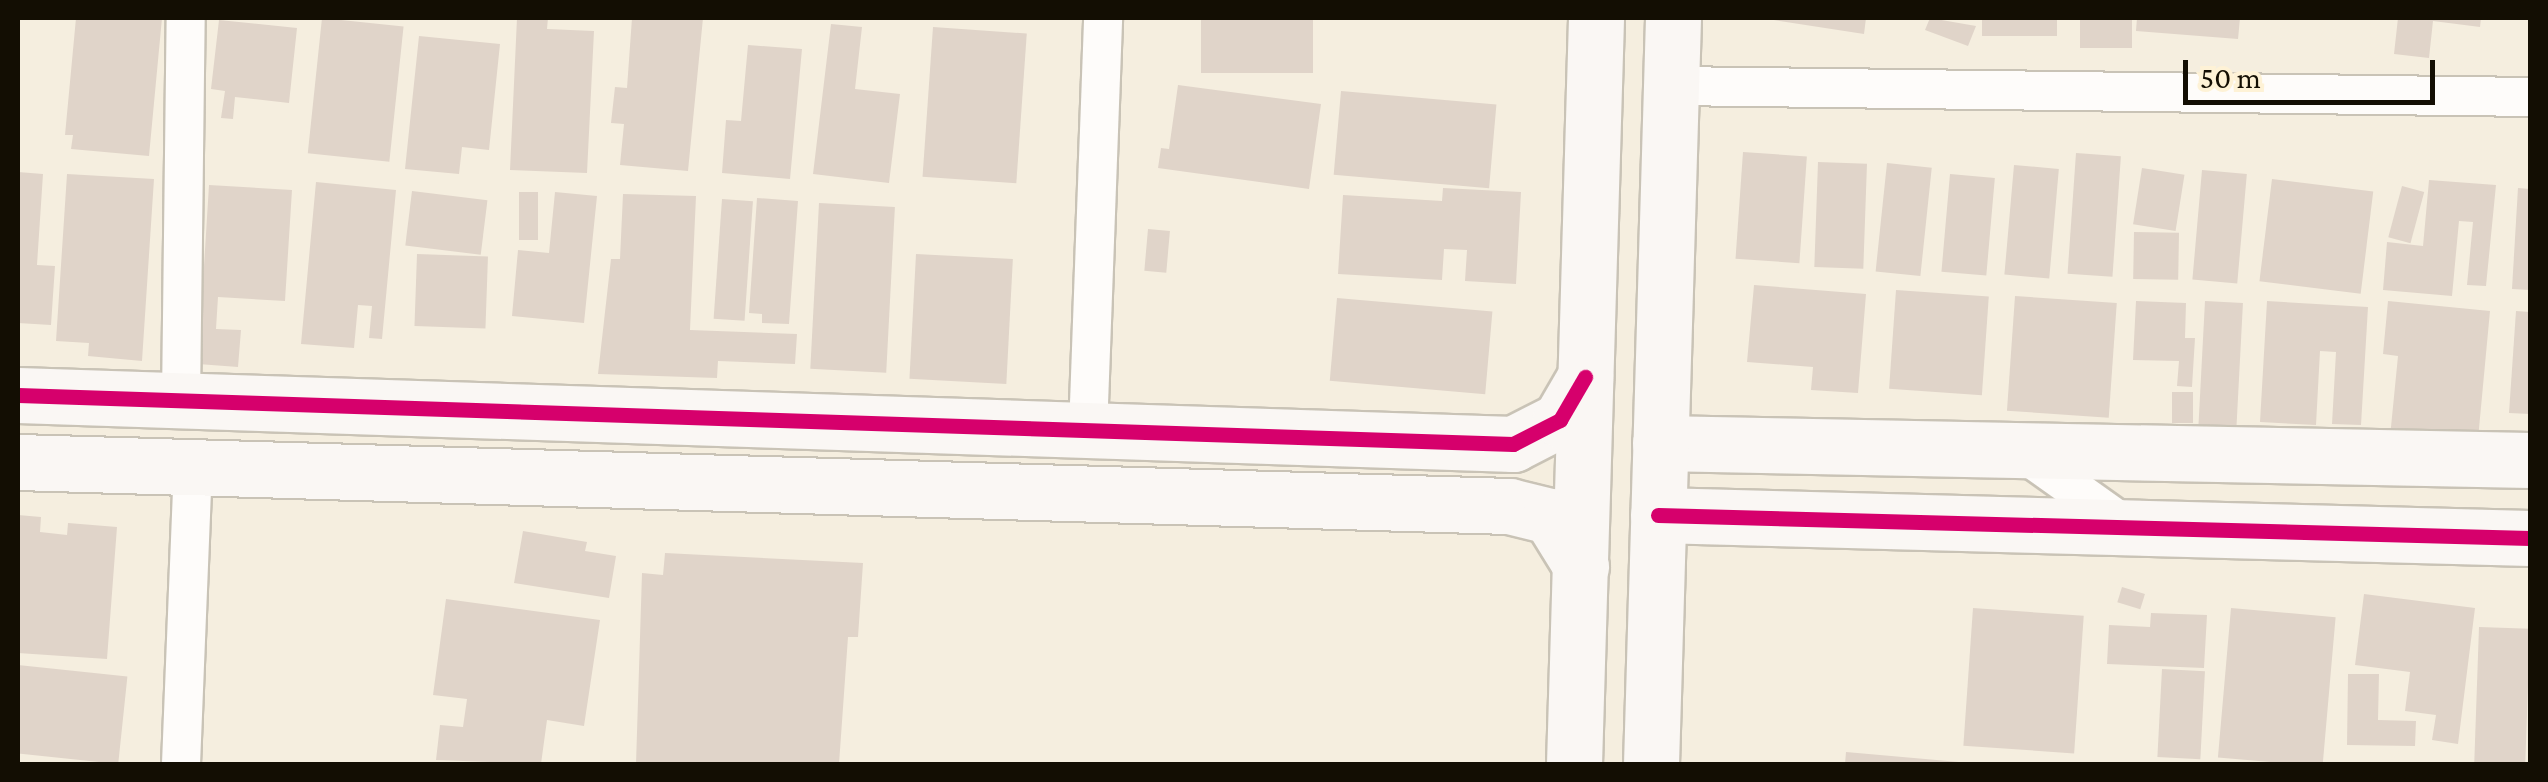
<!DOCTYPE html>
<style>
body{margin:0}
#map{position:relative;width:2548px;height:782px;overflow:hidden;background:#f5eedf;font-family:"Crimson Pro",serif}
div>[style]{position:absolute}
.building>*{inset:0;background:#e0d4c9;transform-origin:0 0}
.roads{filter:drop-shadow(2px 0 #c9c3b6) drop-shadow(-2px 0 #c9c3b6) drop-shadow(0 2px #c9c3b6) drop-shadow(0 -2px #c9c3b6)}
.street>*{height:38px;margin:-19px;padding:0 19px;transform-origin:19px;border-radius:19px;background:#fefcfa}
.secondary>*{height:55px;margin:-27.5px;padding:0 27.5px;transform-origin:27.5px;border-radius:27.5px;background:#faf7f4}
.cycleway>*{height:15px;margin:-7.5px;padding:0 7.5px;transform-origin:7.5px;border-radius:7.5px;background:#d6006c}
span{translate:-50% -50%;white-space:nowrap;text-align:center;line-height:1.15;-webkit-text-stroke:9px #fef2d6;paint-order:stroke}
.frame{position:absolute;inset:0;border:20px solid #130e03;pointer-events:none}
.scale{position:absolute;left:2183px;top:60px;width:252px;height:45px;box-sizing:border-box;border:5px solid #130e03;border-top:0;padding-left:12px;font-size:30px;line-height:35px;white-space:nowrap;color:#130e03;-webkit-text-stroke:8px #fef2d6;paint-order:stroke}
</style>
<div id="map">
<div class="building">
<i style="clip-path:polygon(76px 18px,162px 18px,149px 156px,71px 149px,73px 135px,65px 135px)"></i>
<i style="left:322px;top:18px;width:82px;height:136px;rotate:6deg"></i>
<i style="clip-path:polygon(517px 18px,548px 18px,547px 29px,594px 31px,587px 173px,510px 170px)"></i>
<i style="clip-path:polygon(632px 18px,703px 18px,688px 171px,620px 165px,624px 124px,611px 123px,615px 87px,627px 88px)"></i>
<i style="left:1201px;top:18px;width:112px;height:55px"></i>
<i style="clip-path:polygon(1761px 18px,1866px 18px,1864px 34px)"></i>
<i style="clip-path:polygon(1930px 18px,1976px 26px,1968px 46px,1925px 30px)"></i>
<i style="left:1982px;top:18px;width:75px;height:18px"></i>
<i style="left:2080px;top:18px;width:52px;height:30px"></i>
<i style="clip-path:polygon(2137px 18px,2240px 18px,2238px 39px,2136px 31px)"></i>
<i style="clip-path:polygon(2398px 18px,2481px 18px,2480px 27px,2433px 21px,2429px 58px,2394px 54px)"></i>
<i style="clip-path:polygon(219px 20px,297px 28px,289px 103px,235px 97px,233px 119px,221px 118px,225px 91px,211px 89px)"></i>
<i style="clip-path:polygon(831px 24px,862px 27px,855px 89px,900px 94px,889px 183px,813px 174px)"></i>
<i style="left:933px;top:27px;width:94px;height:150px;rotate:4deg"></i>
<i style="clip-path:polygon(419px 36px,500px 44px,489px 150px,462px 147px,459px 174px,405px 169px)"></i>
<i style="clip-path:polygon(748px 45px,802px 49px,790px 179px,722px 173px,726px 120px,741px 121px)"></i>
<i style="clip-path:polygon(1178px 85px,1321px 104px,1309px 189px,1158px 168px,1161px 148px,1169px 149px)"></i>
<i style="left:1341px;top:91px;width:156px;height:84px;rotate:5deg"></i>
<i style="left:1743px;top:152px;width:64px;height:107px;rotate:4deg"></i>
<i style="left:2076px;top:153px;width:45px;height:121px;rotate:4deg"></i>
<i style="left:1818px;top:162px;width:49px;height:105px;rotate:2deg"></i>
<i style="left:1887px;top:163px;width:45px;height:109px;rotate:6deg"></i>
<i style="left:2014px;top:165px;width:45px;height:110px;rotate:5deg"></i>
<i style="left:2142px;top:168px;width:43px;height:57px;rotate:9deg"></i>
<i style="left:2202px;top:170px;width:45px;height:110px;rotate:5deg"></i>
<i style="clip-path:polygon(18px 172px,43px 174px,37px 265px,55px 266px,51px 325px,18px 323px)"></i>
<i style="clip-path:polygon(67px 174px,154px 179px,142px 361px,88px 356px,89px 343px,56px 341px)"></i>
<i style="left:1950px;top:174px;width:45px;height:98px;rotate:5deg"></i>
<i style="left:2272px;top:179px;width:102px;height:103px;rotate:7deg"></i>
<i style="clip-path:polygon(2429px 180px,2496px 185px,2486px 286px,2467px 285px,2473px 222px,2459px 221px,2452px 296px,2383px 290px,2387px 242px,2423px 246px)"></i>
<i style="clip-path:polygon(316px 182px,396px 190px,382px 339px,369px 338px,372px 306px,358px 305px,354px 348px,301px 344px)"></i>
<i style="clip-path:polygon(209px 185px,292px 190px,285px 301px,218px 297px,216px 329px,241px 330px,238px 367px,198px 364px)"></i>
<i style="left:2402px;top:186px;width:23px;height:53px;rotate:15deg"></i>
<i style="clip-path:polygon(1443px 188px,1521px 192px,1516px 284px,1465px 281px,1467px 250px,1444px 249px,1442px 280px,1338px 274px,1343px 195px,1442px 201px)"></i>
<i style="clip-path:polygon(2518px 188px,2530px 189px,2530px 290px,2512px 289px)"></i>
<i style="left:412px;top:191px;width:76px;height:55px;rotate:7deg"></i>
<i style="left:519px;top:192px;width:19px;height:48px"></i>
<i style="clip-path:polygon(555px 192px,597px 196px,584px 323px,512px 316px,518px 250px,549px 253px)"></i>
<i style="clip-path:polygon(623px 194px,696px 196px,690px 330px,797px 334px,795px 364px,718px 361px,717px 378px,598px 374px,611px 259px,620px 259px)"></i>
<i style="clip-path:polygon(757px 198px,798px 201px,789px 324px,762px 323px,762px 314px,749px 313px)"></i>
<i style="left:722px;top:199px;width:31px;height:120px;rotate:4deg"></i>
<i style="left:819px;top:203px;width:76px;height:166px;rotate:3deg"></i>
<i style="left:1148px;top:229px;width:22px;height:42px;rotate:5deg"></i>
<i style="left:2134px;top:232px;width:45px;height:47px;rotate:1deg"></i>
<i style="left:417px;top:254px;width:71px;height:72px;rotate:2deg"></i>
<i style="left:916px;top:254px;width:97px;height:125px;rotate:3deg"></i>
<i style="clip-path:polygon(1754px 285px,1866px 294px,1858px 393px,1811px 390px,1813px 367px,1747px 362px)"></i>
<i style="left:1896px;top:290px;width:93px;height:99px;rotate:4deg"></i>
<i style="left:2015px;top:296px;width:102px;height:115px;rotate:4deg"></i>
<i style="left:1337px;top:298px;width:156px;height:83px;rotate:5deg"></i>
<i style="clip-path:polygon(2136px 301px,2186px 303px,2185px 338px,2195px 338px,2192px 387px,2177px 386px,2179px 361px,2133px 360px)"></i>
<i style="left:2205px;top:301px;width:38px;height:129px;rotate:3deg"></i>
<i style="clip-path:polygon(2267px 301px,2368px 307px,2361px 425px,2332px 424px,2336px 352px,2320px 351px,2316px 425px,2260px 422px)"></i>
<i style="clip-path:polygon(2388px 301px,2490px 311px,2478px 439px,2390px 437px,2398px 356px,2383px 354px)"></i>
<i style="clip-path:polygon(2516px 311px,2530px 312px,2530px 414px,2509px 413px)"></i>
<i style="left:2193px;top:392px;width:31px;height:21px;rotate:90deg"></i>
<i style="clip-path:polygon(18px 515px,41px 517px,40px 532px,67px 535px,68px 523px,117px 527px,107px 659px,18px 653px)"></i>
<i style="clip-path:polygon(523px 531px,587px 542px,585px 551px,616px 556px,609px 598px,514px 583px)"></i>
<i style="clip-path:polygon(665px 553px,863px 563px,858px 637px,848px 637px,839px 764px,636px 764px,642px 573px,663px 575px)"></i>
<i style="left:2122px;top:587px;width:24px;height:16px;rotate:17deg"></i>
<i style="clip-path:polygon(2364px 594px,2475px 608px,2458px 744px,2432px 740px,2436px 715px,2405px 711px,2410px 672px,2355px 665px)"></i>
<i style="clip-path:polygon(446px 599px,600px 620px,584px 726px,547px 720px,541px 764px,436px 760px,440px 725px,463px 727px,467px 699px,433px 695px)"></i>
<i style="left:1973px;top:608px;width:111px;height:138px;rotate:4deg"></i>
<i style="left:2231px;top:608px;width:105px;height:150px;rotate:5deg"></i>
<i style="clip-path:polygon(2151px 613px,2207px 615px,2204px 668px,2107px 664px,2109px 625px,2150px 627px)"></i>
<i style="left:2479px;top:627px;width:51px;height:137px;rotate:2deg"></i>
<i style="left:18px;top:665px;width:110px;height:88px;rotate:6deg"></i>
<i style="left:2162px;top:669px;width:43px;height:88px;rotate:3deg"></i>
<i style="clip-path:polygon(2348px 674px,2379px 674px,2378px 720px,2416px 721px,2415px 746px,2347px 745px)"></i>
<i style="clip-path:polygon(1846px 752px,1959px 762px,1958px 764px,1845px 764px)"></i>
</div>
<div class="roads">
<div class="street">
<i style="left:1671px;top:86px;width:859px;rotate:0.73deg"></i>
<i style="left:181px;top:400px;width:382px;rotate:-89.3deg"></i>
<i style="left:1088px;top:431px;width:413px;rotate:-87.9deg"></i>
<i style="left:2018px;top:449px;width:128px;rotate:35.4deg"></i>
<i style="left:181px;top:764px;width:297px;rotate:-87.7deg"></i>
</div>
<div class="secondary">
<i style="left:18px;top:395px;width:1496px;rotate:1.88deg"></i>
<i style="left:1513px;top:444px;width:53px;rotate:-27.1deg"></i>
<i style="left:1560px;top:420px;width:50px;rotate:-59.8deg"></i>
<i style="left:1660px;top:443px;width:870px;rotate:1.12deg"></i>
<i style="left:18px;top:462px;width:1492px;rotate:1.69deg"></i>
<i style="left:1509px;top:506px;width:42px;rotate:13.7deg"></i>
<i style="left:1550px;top:516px;width:59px;rotate:58.2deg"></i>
<i style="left:1658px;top:515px;width:872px;rotate:1.51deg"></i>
<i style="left:1574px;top:764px;width:746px;rotate:-88.31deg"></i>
<i style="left:1651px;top:764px;width:746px;rotate:-88.31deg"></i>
</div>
</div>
<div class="cycleway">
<i style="left:18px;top:395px;width:1496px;rotate:1.88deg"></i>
<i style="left:1513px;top:444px;width:53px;rotate:-27.1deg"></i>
<i style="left:1560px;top:420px;width:50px;rotate:-59.8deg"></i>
<i style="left:1658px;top:515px;width:872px;rotate:1.51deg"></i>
</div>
<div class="frame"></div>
<div class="scale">50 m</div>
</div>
